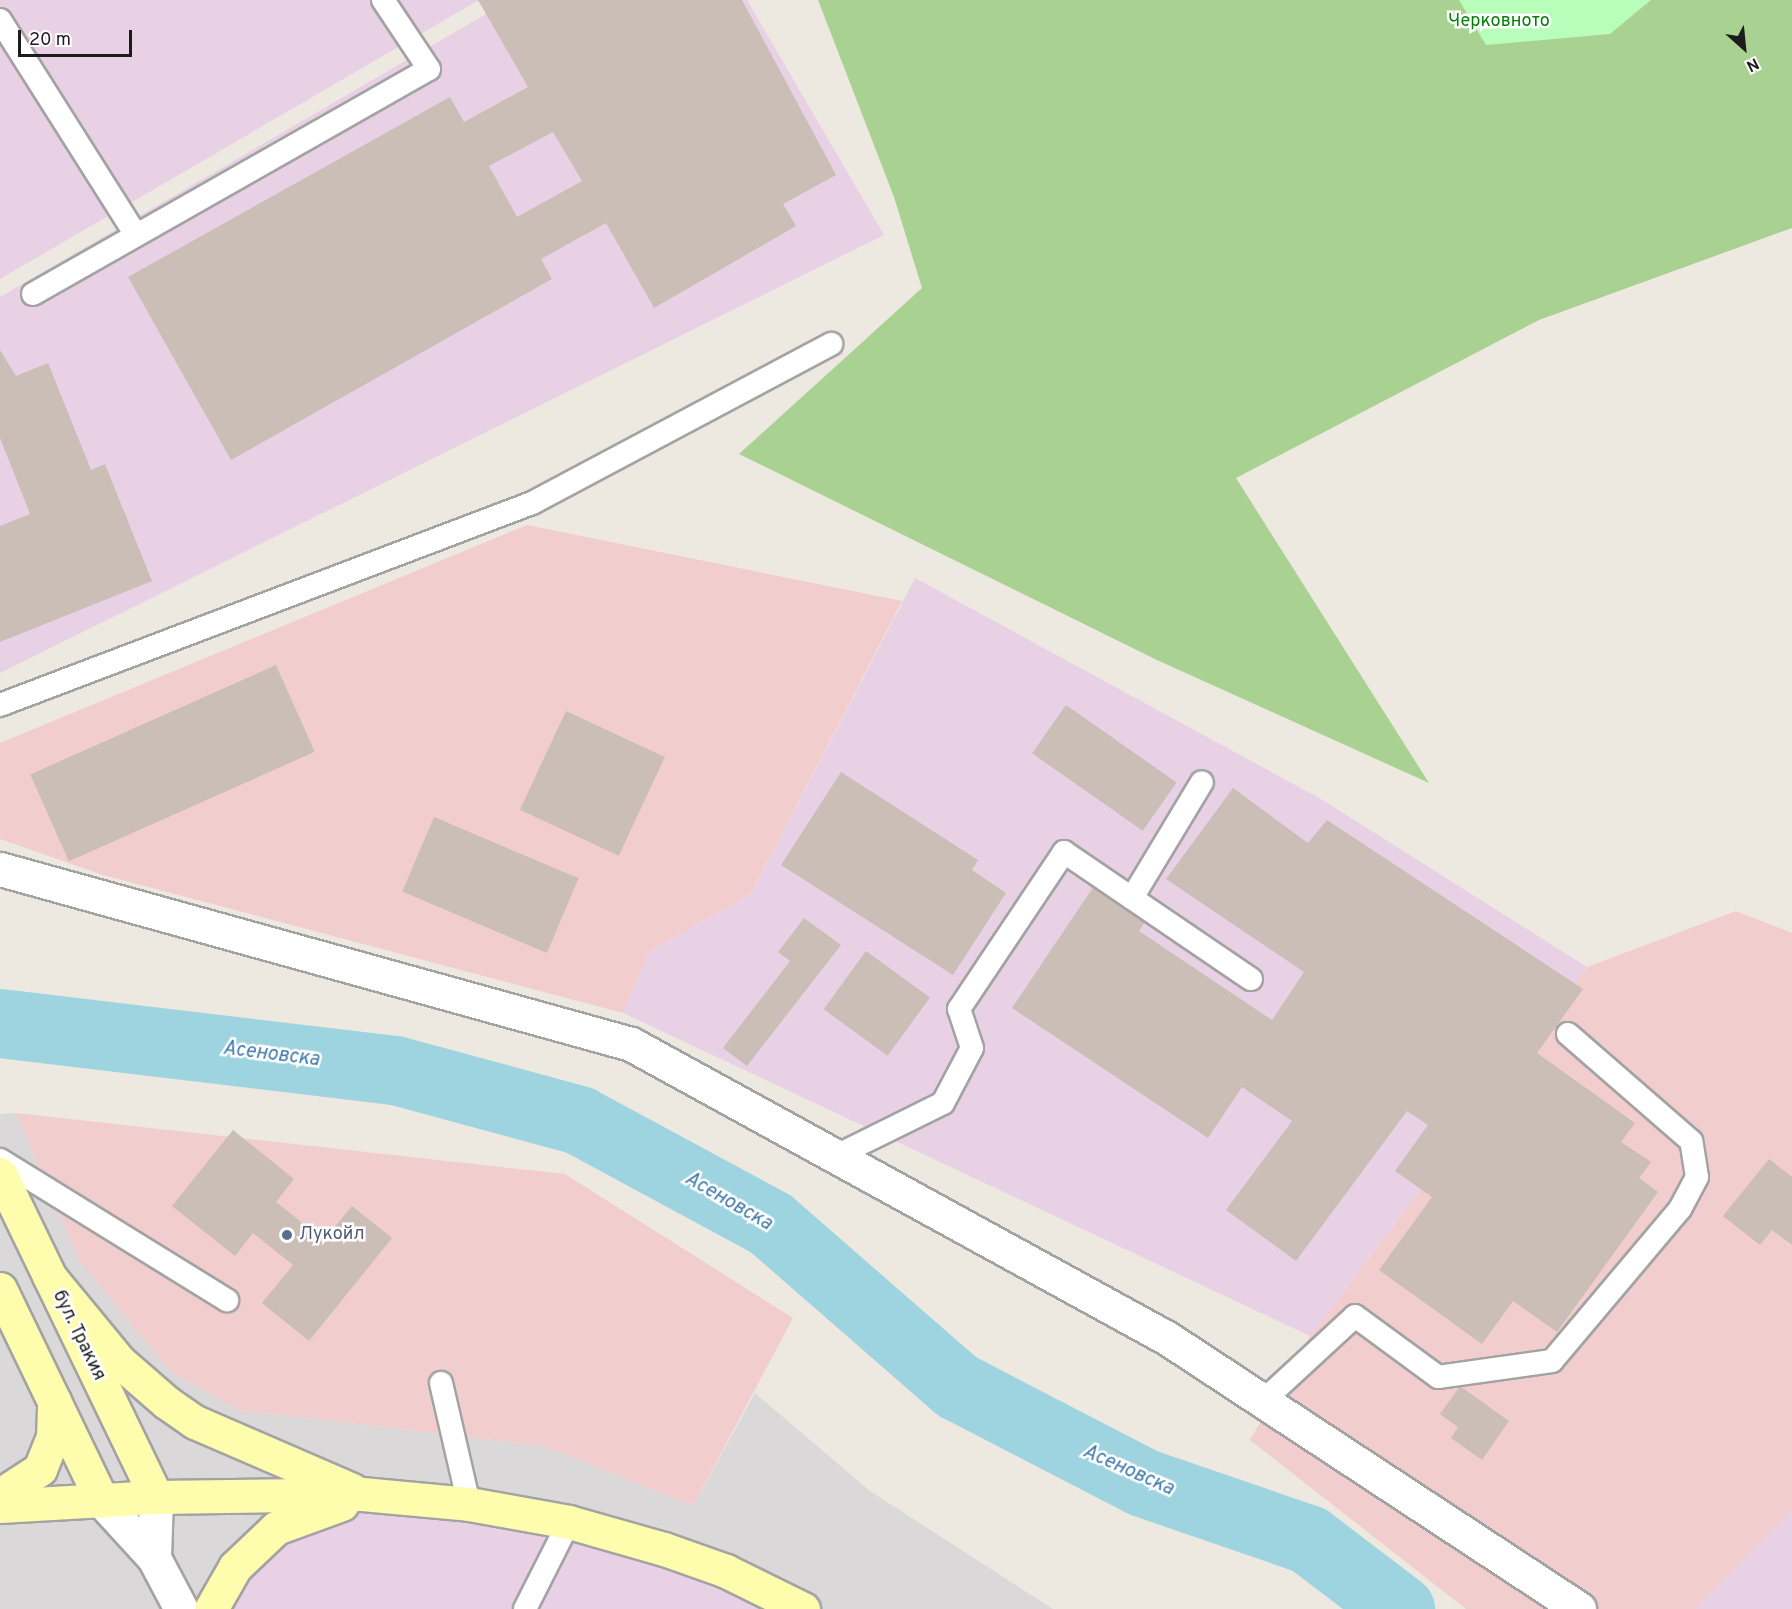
<!DOCTYPE html>
<meta charset="utf-8">
<style>
body{margin:0}
#map{position:relative;width:1792px;height:1609px;overflow:hidden;background:#eee9e0;font-family:Overpass,sans-serif}
div>[style]{position:absolute}
.residential>*{inset:0;background:#dad8d8}
.commercial>*{inset:0;background:#f1cdce}
.industrial>*{inset:0;background:#e8d1e5}
.forest>*{inset:0;background:#a8d192}
.park>*{inset:0;background:#b8fdba}
.river>*{height:69px;margin:-34.5px;padding:0 34.5px;transform-origin:34.5px;border-radius:34.5px;background:#9dd4df}
.building>*{inset:0;background:#cabeb6;transform-origin:0 0}
.roads{filter:drop-shadow(2px 0 #a3a3a3) drop-shadow(-2px 0 #a3a3a3) drop-shadow(0 2px #a3a3a3) drop-shadow(0 -2px #a3a3a3)}
.lane>*{height:22px;margin:-11px;padding:0 11px;transform-origin:11px;border-radius:11px;background:#fff}
.street>*{height:33px;margin:-16.5px;padding:0 16.5px;transform-origin:16.5px;border-radius:16.5px;background:#fff}
.secondary>*{height:33px;margin:-16.5px;padding:0 16.5px;transform-origin:16.5px;border-radius:16.5px;background:#fefdae}
.dots>*{width:16px;height:16px;translate:-50% -50%;box-sizing:border-box;border:3px solid #fff;border-radius:50%}
span{translate:-50% -50%;white-space:nowrap;text-align:center;line-height:1.15;-webkit-text-stroke:5px #fff;paint-order:stroke}
.park-label{font-size:18px;color:#047f07}
.service-label{font-size:18px;color:#4e5e75}
.left{translate:0 -50%;text-align:left}
.street-label{font-size:18px;color:#1c1c1c}
.water-label{font-size:20px;color:#407aa9;font-style:italic}
.north{position:absolute;left:1714px;top:18px;width:60px;height:60px;-webkit-text-stroke:4px #fff;paint-order:stroke;rotate:153deg;font-size:16px;font-weight:700;line-height:24px;text-align:center;color:#1c1c1c}
.north::after{content:'';display:block;margin:auto;width:21px;height:27px;background:#1c1c1c;clip-path:polygon(50% 0,100% 100%,50% 72%,0 100%)}
.scale{position:absolute;left:18px;top:30px;width:114px;height:27px;box-sizing:border-box;border:3px solid #1c1c1c;border-top:0;padding-left:8px;font-size:18px;line-height:21px;white-space:nowrap;color:#1c1c1c;-webkit-text-stroke:4px #fff;paint-order:stroke}
</style>
<div id="map">
<div class="residential">
<i style="clip-path:polygon(16px 1113px,79px 1260px,239px 1410px,544px 1446px,693px 1506px,755px 1393px,870px 1491px,1053px 1609px,0 1609px,0 1114px)"></i>
</div>
<div class="commercial">
<i style="clip-path:polygon(527px 525px,902px 601px,751px 894px,649px 952px,623px 1013px,103px 875px,0 839px,0 743px)"></i>
<i style="clip-path:polygon(1736px 911px,1792px 933px,1792px 1609px,1466px 1609px,1250px 1440px,1310px 1336px,1587px 967px)"></i>
<i style="clip-path:polygon(16px 1113px,565px 1174px,793px 1318px,693px 1506px,544px 1446px,239px 1410px,171px 1372px,79px 1260px)"></i>
</div>
<div class="industrial">
<i style="clip-path:polygon(0 0,479px 0,0 279px)"></i>
<i style="clip-path:polygon(510px 0,747px 0,884px 235px,0 673px,0 297px)"></i>
<i style="clip-path:polygon(915px 578px,1321px 799px,1587px 967px,1310px 1336px,623px 1013px,649px 952px,751px 894px)"></i>
<i style="clip-path:polygon(345px 1503px,469px 1504px,803px 1609px,211px 1609px,235px 1567px)"></i>
<i style="clip-path:polygon(1792px 1510px,1792px 1609px,1694px 1609px)"></i>
</div>
<div class="forest">
<i style="clip-path:polygon(818px 0,1792px 0,1792px 228px,1539px 320px,1236px 478px,1429px 783px,1157px 660px,739px 454px,922px 288px,894px 197px)"></i>
</div>
<div class="park">
<i style="clip-path:polygon(1459px 0,1651px 0,1610px 34px,1486px 45px)"></i>
</div>
<div class="river">
<i style="left:0;top:1023px;width:398px;rotate:6.8deg"></i>
<i style="left:395px;top:1070px;width:191px;rotate:15.2deg"></i>
<i style="left:579px;top:1120px;width:218px;rotate:28.4deg"></i>
<i style="left:771px;top:1224px;width:247px;rotate:41.1deg"></i>
<i style="left:957px;top:1386px;width:208px;rotate:27.4deg"></i>
<i style="left:1142px;top:1482px;width:176px;rotate:19deg"></i>
<i style="left:1308px;top:1539px;width:116px;rotate:37.3deg"></i>
</div>
<div class="building">
<i style="clip-path:polygon(evenodd,478px 0,742px 0,836px 175px,783px 204px,796px 226px,654px 308px,606px 223px,541px 259px,552px 279px,231px 460px,128px 277px,450px 97px,464px 122px,528px 87px,478px 0,553px 132px,582px 181px,517px 217px,489px 166px,553px 132px)"></i>
<i style="clip-path:polygon(0 350px,16px 376px,48px 363px,91px 470px,105px 464px,152px 581px,0 642px,0 526px,30px 514px,0 438px)"></i>
<i style="left:276px;top:665px;width:95px;height:269px;rotate:66deg"></i>
<i style="left:1066px;top:705px;width:135px;height:59px;rotate:35deg"></i>
<i style="left:566px;top:711px;width:109px;height:109px;rotate:25deg"></i>
<i style="clip-path:polygon(841px 772px,978px 860px,972px 870px,1006px 893px,953px 975px,781px 865px)"></i>
<i style="clip-path:polygon(1233px 788px,1308px 843px,1327px 820px,1583px 989px,1537px 1053px,1635px 1123px,1621px 1142px,1651px 1162px,1639px 1178px,1658px 1192px,1557px 1332px,1513px 1301px,1482px 1344px,1379px 1270px,1432px 1197px,1395px 1171px,1428px 1125px,1407px 1111px,1296px 1261px,1226px 1210px,1292px 1121px,1242px 1087px,1208px 1138px,1012px 1008px,1096px 883px,1147px 918px,1139px 931px,1272px 1020px,1304px 972px,1166px 879px)"></i>
<i style="left:434px;top:817px;width:157px;height:81px;rotate:23deg"></i>
<i style="clip-path:polygon(804px 918px,841px 945px,747px 1066px,723px 1048px,790px 961px,778px 952px)"></i>
<i style="left:866px;top:951px;width:79px;height:72px;rotate:36deg"></i>
<i style="clip-path:polygon(233px 1130px,294px 1179px,276px 1202px,324px 1240px,352px 1206px,392px 1238px,309px 1341px,262px 1303px,293px 1265px,253px 1233px,235px 1256px,172px 1206px)"></i>
<i style="clip-path:polygon(1769px 1159px,1792px 1177px,1792px 1245px,1772px 1230px,1760px 1245px,1723px 1216px)"></i>
<i style="clip-path:polygon(1460px 1386px,1509px 1421px,1482px 1460px,1451px 1438px,1458px 1427px,1440px 1414px)"></i>
</div>
<div class="roads">
<div class="lane">
<i style="left:0;top:20px;width:254px;rotate:57.7deg"></i>
<i style="left:33px;top:294px;width:455px;rotate:-29.6deg"></i>
<i style="left:429px;top:69px;width:83px;rotate:-123.7deg"></i>
<i style="left:0;top:705px;width:569px;rotate:-20.79deg"></i>
<i style="left:532px;top:503px;width:339px;rotate:-28deg"></i>
<i style="left:1132px;top:898px;width:135px;rotate:-58.9deg"></i>
<i style="left:838px;top:1155px;width:117px;rotate:-26.3deg"></i>
<i style="left:943px;top:1103px;width:62px;rotate:-62.2deg"></i>
<i style="left:972px;top:1048px;width:41px;rotate:-108.4deg"></i>
<i style="left:959px;top:1009px;width:189px;rotate:-56.2deg"></i>
<i style="left:1064px;top:852px;width:226px;rotate:34.2deg"></i>
<i style="left:0;top:1160px;width:267px;rotate:31.7deg"></i>
<i style="left:441px;top:1383px;width:124px;rotate:77deg"></i>
<i style="left:1263px;top:1401px;width:125px;rotate:-42.7deg"></i>
<i style="left:1355px;top:1316px;width:103px;rotate:36.3deg"></i>
<i style="left:1438px;top:1377px;width:115px;rotate:-8deg"></i>
<i style="left:1552px;top:1361px;width:199px;rotate:-49.9deg"></i>
<i style="left:1680px;top:1209px;width:36px;rotate:-62deg"></i>
<i style="left:1697px;top:1177px;width:36px;rotate:-99deg"></i>
<i style="left:1691px;top:1141px;width:163px;rotate:-139deg"></i>
<i style="left:525px;top:1609px;width:97px;rotate:-63.2deg"></i>
</div>
<div class="street">
<i style="left:0;top:869px;width:655px;rotate:15.5deg"></i>
<i style="left:631px;top:1044px;width:611px;rotate:28.75deg"></i>
<i style="left:1167px;top:1338px;width:493px;rotate:33.3deg"></i>
<i style="left:102px;top:1501px;width:77px;rotate:47.6deg"></i>
<i style="left:154px;top:1558px;width:58px;rotate:62.1deg"></i>
<i style="left:154px;top:1558px;width:61px;rotate:-88.1deg"></i>
</div>
<div class="secondary">
<i style="left:0;top:1174px;width:359px;rotate:64.2deg"></i>
<i style="left:49px;top:1276px;width:112px;rotate:50.5deg"></i>
<i style="left:120px;top:1362px;width:61px;rotate:41deg"></i>
<i style="left:166px;top:1402px;width:35px;rotate:35deg"></i>
<i style="left:195px;top:1422px;width:171px;rotate:23.4deg"></i>
<i style="left:0;top:1289px;width:235px;rotate:64.3deg"></i>
<i style="left:0;top:1495px;width:48px;rotate:-33deg"></i>
<i style="left:40px;top:1469px;width:35px;rotate:-68deg"></i>
<i style="left:53px;top:1436px;width:35px;rotate:-88deg"></i>
<i style="left:0;top:1506px;width:156px;rotate:-3.3deg"></i>
<i style="left:156px;top:1497px;width:206px;rotate:-0.8deg"></i>
<i style="left:362px;top:1494px;width:107px;rotate:5.3deg"></i>
<i style="left:469px;top:1504px;width:102px;rotate:10.2deg"></i>
<i style="left:569px;top:1522px;width:99px;rotate:15.9deg"></i>
<i style="left:664px;top:1549px;width:66px;rotate:19.5deg"></i>
<i style="left:726px;top:1571px;width:86px;rotate:26.3deg"></i>
<i style="left:211px;top:1609px;width:48px;rotate:-60.3deg"></i>
<i style="left:235px;top:1567px;width:57px;rotate:-43.6deg"></i>
<i style="left:276px;top:1528px;width:70px;rotate:-20deg"></i>
</div>
</div>
<div class="dots">
<i style="left:287px;top:1235px;background:#5c6f8a"></i>
</div>
<div class="park-label">
<span style="left:1499px;top:22px">Черковното</span>
</div>
<div class="service-label">
<span class="left" style="left:299px;top:1235px">Лукойл</span>
</div>
<div class="street-label">
<span style="left:78px;top:1336px;rotate:64deg">бул. Тракия</span>
</div>
<div class="water-label">
<span style="left:271px;top:1055px;rotate:7deg">Асеновска</span>
<span style="left:728px;top:1202px;rotate:30deg">Асеновска</span>
<span style="left:1128px;top:1471px;rotate:24deg">Асеновска</span>
</div>
<div class="north">N</div>
<div class="scale">20 m</div>
</div>
